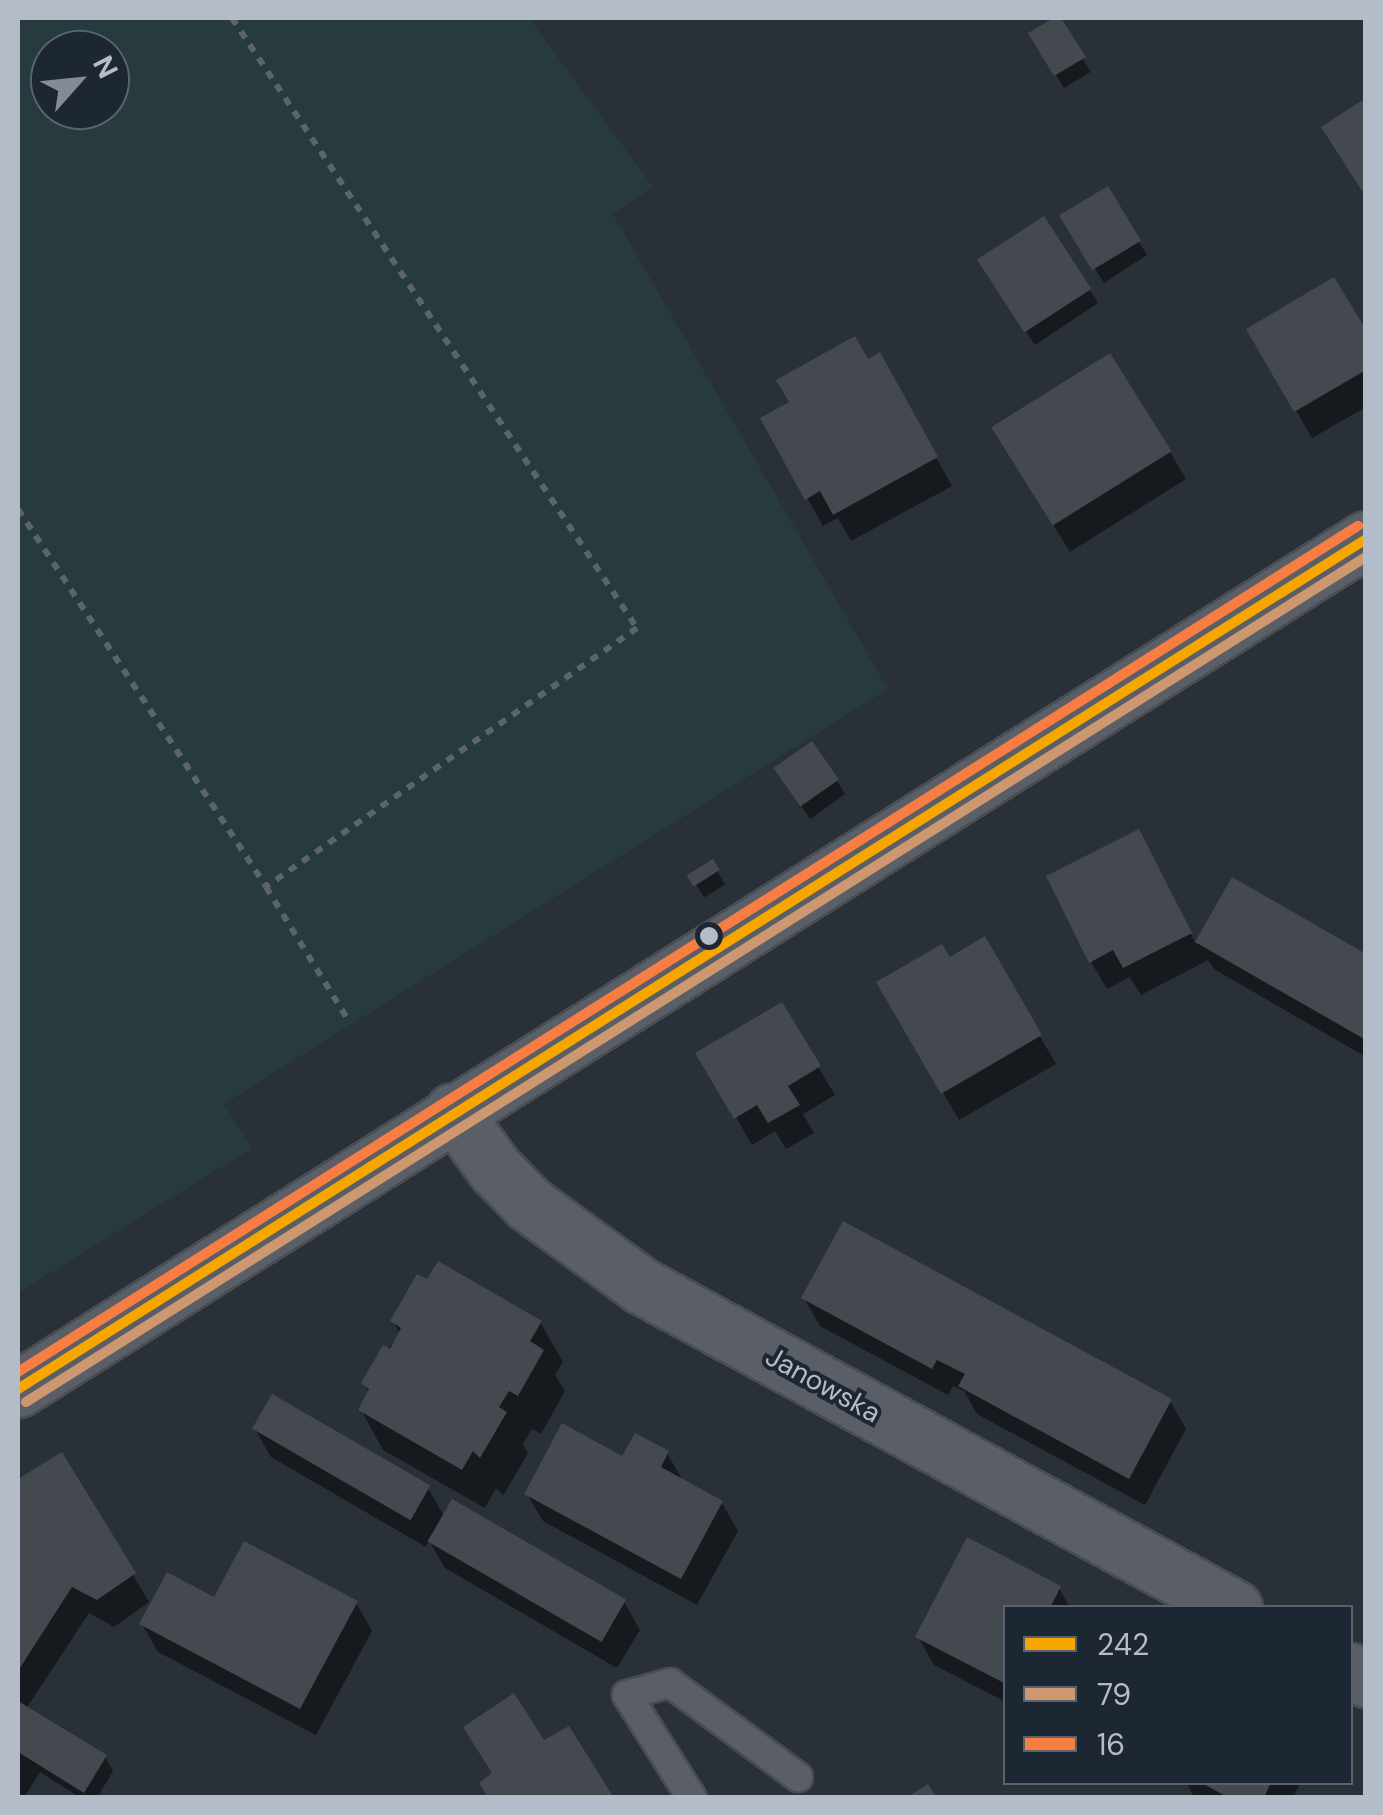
<!DOCTYPE html>
<style>
body{margin:0}
#map{position:relative;width:1383px;height:1815px;overflow:hidden;background:#2a3038;font-family:"DM Sans",sans-serif}
div>[style]{position:absolute}
.green>*{inset:0;background:#273a3e}
.shadow>*{inset:0;background:#0007;transform-origin:0 0}
.building>*{inset:0;background:#444950;transform-origin:0 0}
.path>*{height:6px;margin-top:-3px;transform-origin:0;background:repeating-linear-gradient(90deg,#5d636a 0 8px,transparent 0 16px)}
.roads{filter:drop-shadow(2px 0 #484c53) drop-shadow(-2px 0 #484c53) drop-shadow(0 2px #484c53) drop-shadow(0 -2px #484c53)}
.lane>*{height:28px;margin:-14px;padding:0 14px;transform-origin:14px;border-radius:14px;background:#5a5e66}
.street>*{height:55px;margin:-27.5px;padding:0 27.5px;transform-origin:27.5px;border-radius:27.5px;background:#5a5e66}
.bus-1>*{height:10px;margin:-5px;padding:0 5px;transform-origin:5px;border-radius:5px;background:#f7a600}
.bus-2>*{height:10px;margin:-5px;padding:0 5px;transform-origin:5px;border-radius:5px;background:#cd976f}
.bus-3>*{height:10px;margin:-5px;padding:0 5px;transform-origin:5px;border-radius:5px;background:#f77d43}
.dots>*{width:28px;height:28px;translate:-50% -50%;box-sizing:border-box;border:5px solid #1d2633;border-radius:50%}
span{translate:-50% -50%;white-space:nowrap;text-align:center;line-height:1.15;-webkit-text-stroke:8px #1d2633;paint-order:stroke}
.street-label{font-size:28px;color:#b4bcc9}
.frame{position:absolute;inset:0;border:20px solid #b4bcc9;pointer-events:none}
.legend{position:absolute;left:1003px;top:1605px;width:350px;height:180px;box-sizing:border-box;background:#1d2633;border:2px solid #59626f;margin:0;padding:12px 18px;list-style:none;font-size:30px;color:#b4bcc9}
.legend li{display:flex;align-items:center;gap:20px;height:50px}
.legend b{width:50px;border:2px solid #59626f}
.north{position:absolute;left:30px;top:30px;width:100px;height:100px;box-sizing:border-box;background:#1d2633;border:2px solid #59626f;border-radius:50%;rotate:63deg;font-size:28px;font-weight:700;line-height:40px;text-align:center;color:#b4bcc9}
.north::after{content:'';display:block;margin:auto;width:35px;height:45px;background:#848b96;clip-path:polygon(50% 0,100% 100%,50% 72%,0 100%)}
</style>
<div id="map">
<div class="green">
<i style="clip-path:polygon(evenodd,18px 18px,529px 18px,653px 187px,613px 214px,888px 689px,224px 1104px,252px 1148px,18px 1293px,18px 18px,50px 50px,110px 50px,110px 110px,50px 110px,50px 50px)"></i>
</div>
<div class="shadow">
<i style="left:1058px;top:18px;width:63px;height:31px;rotate:59deg"></i>
<i style="clip-path:polygon(1107px 190px,1147px 255px,1104px 283px,1071px 231px)"></i>
<i style="clip-path:polygon(988px 274px,1090px 290px,1098px 303px,1035px 345px)"></i>
<i style="clip-path:polygon(1249px 329px,1366px 335px,1366px 407px,1312px 438px)"></i>
<i style="clip-path:polygon(879px 355px,952px 486px,851px 541px,838px 518px,823px 526px,763px 419px)"></i>
<i style="clip-path:polygon(1170px 452px,1186px 479px,1070px 552px,1010px 455px)"></i>
<i style="clip-path:polygon(837px 781px,845px 794px,810px 819px,785px 782px)"></i>
<i style="clip-path:polygon(1153px 860px,1196px 944px,1233px 880px,1366px 957px,1366px 1057px,1214px 969px,1208px 960px,1141px 995px,1130px 977px,1107px 989px,1091px 962px)"></i>
<i style="left:712px;top:863px;width:25px;height:25px;rotate:58deg"></i>
<i style="clip-path:polygon(984px 940px,1056px 1064px,959px 1120px,879px 983px,949px 960px)"></i>
<i style="clip-path:polygon(781px 1005px,835px 1095px,803px 1114px,814px 1133px,786px 1149px,775px 1131px,752px 1145px,699px 1054px)"></i>
<i style="clip-path:polygon(804px 1298px,1170px 1401px,1186px 1429px,1145px 1505px,977px 1414px,964px 1391px,953px 1386px,948px 1395px,820px 1326px)"></i>
<i style="clip-path:polygon(393px 1321px,540px 1322px,563px 1362px,555px 1375px,565px 1391px,541px 1434px,532px 1429px,523px 1444px,528px 1453px,503px 1496px,496px 1488px,485px 1508px,383px 1450px,361px 1410px,370px 1394px,364px 1383px,400px 1334px)"></i>
<i style="clip-path:polygon(255px 1429px,428px 1488px,444px 1516px,624px 1602px,640px 1630px,617px 1668px,445px 1568px,429px 1541px,426px 1547px,271px 1457px)"></i>
<i style="clip-path:polygon(667px 1453px,683px 1481px,722px 1503px,738px 1531px,697px 1605px,543px 1521px,527px 1494px,623px 1460px)"></i>
<i style="clip-path:polygon(61px 1455px,149px 1602px,114px 1627px,89px 1613px,26px 1709px,105px 1757px,113px 1771px,97px 1798px,81px 1798px,40px 1772px,24px 1798px,18px 1798px,18px 1482px)"></i>
<i style="clip-path:polygon(1059px 1588px,1070px 1608px,1006px 1608px,1006px 1702px,934px 1665px,918px 1637px)"></i>
<i style="clip-path:polygon(216px 1600px,356px 1603px,372px 1631px,316px 1735px,158px 1652px,142px 1624px)"></i>
<i style="clip-path:polygon(1186px 1782px,1301px 1782px,1293px 1798px,1195px 1798px)"></i>
</div>
<div class="building">
<i style="clip-path:polygon(1054px 18px,1061px 18px,1086px 57px,1054px 76px,1028px 33px)"></i>
<i style="clip-path:polygon(1366px 98px,1366px 197px,1321px 127px)"></i>
<i style="left:1108px;top:186px;width:64px;height:57px;rotate:59deg"></i>
<i style="left:1044px;top:216px;width:87px;height:80px;rotate:57deg"></i>
<i style="clip-path:polygon(1334px 277px,1366px 330px,1366px 370px,1294px 412px,1246px 329px)"></i>
<i style="clip-path:polygon(855px 336px,868px 359px,880px 352px,938px 457px,833px 515px,820px 491px,805px 500px,760px 418px,789px 402px,776px 380px)"></i>
<i style="left:1110px;top:353px;width:116px;height:140px;rotate:58deg"></i>
<i style="left:812px;top:741px;width:47px;height:47px;rotate:55deg"></i>
<i style="clip-path:polygon(1139px 829px,1192px 933px,1123px 968px,1113px 950px,1089px 963px,1046px 876px)"></i>
<i style="left:713px;top:859px;width:13px;height:31px;rotate:58deg"></i>
<i style="clip-path:polygon(1232px 877px,1366px 954px,1366px 1040px,1195px 942px)"></i>
<i style="clip-path:polygon(985px 936px,1042px 1035px,941px 1094px,876px 982px,942px 944px,950px 957px)"></i>
<i style="clip-path:polygon(782px 1002px,821px 1066px,788px 1086px,800px 1105px,768px 1123px,757px 1105px,734px 1119px,695px 1053px)"></i>
<i style="clip-path:polygon(843px 1221px,1172px 1399px,1129px 1479px,958px 1386px,965px 1374px,937px 1360px,932px 1369px,801px 1298px)"></i>
<i style="clip-path:polygon(438px 1261px,542px 1321px,530px 1341px,544px 1350px,518px 1396px,509px 1391px,499px 1407px,507px 1412px,480px 1458px,473px 1451px,462px 1470px,358px 1410px,369px 1389px,361px 1383px,383px 1345px,390px 1349px,401px 1328px,390px 1321px,417px 1274px,427px 1279px)"></i>
<i style="left:272px;top:1394px;width:183px;height:40px;rotate:30deg"></i>
<i style="clip-path:polygon(562px 1423px,622px 1456px,635px 1433px,669px 1451px,661px 1467px,723px 1501px,681px 1579px,524px 1494px)"></i>
<i style="clip-path:polygon(62px 1452px,136px 1573px,97px 1600px,72px 1587px,18px 1671px,18px 1479px)"></i>
<i style="left:452px;top:1499px;width:201px;height:49px;rotate:30deg"></i>
<i style="clip-path:polygon(967px 1537px,1061px 1586px,1050px 1608px,1006px 1608px,1006px 1684px,915px 1637px)"></i>
<i style="clip-path:polygon(244px 1541px,358px 1601px,300px 1709px,139px 1624px,167px 1572px,214px 1597px)"></i>
<i style="clip-path:polygon(514px 1693px,544px 1740px,569px 1726px,614px 1798px,488px 1798px,479px 1783px,492px 1773px,463px 1727px)"></i>
<i style="clip-path:polygon(18px 1701px,107px 1755px,84px 1793px,18px 1752px)"></i>
<i style="clip-path:polygon(1200px 1782px,1271px 1782px,1264px 1798px,1229px 1798px)"></i>
<i style="clip-path:polygon(928px 1784px,937px 1798px,906px 1798px)"></i>
</div>
<div class="path">
<i style="left:232px;top:18px;width:732px;rotate:56.42deg"></i>
<i style="left:637px;top:628px;width:452px;rotate:145.1deg"></i>
<i style="left:18px;top:509px;width:452px;rotate:56.7deg"></i>
<i style="left:266px;top:887px;width:160px;rotate:58.3deg"></i>
</div>
<div class="roads">
<div class="lane">
<i style="left:692px;top:1798px;width:122px;rotate:-122.3deg"></i>
<i style="left:627px;top:1695px;width:45px;rotate:-15.6deg"></i>
<i style="left:670px;top:1683px;width:159px;rotate:36.3deg"></i>
</div>
<div class="street">
<i style="left:453px;top:1111px;width:70px;rotate:54.3deg"></i>
<i style="left:494px;top:1168px;width:50px;rotate:45.8deg"></i>
<i style="left:529px;top:1204px;width:140px;rotate:36deg"></i>
<i style="left:642px;top:1286px;width:674px;rotate:28.54deg"></i>
<i style="left:18px;top:1389px;width:1594px;rotate:-32.23deg"></i>
<i style="left:1350px;top:1671px;width:18px;rotate:27deg"></i>
</div>
</div>
<div class="bus-1">
<i style="left:18px;top:1389px;width:1594px;rotate:-32.23deg"></i>
</div>
<div class="bus-2">
<i style="left:26px;top:1402px;width:1584px;rotate:-32.24deg"></i>
</div>
<div class="bus-3">
<i style="left:18px;top:1372px;width:1585px;rotate:-32.27deg"></i>
</div>
<div class="dots">
<i style="left:709px;top:936px;background:#b4bcc9"></i>
</div>
<div class="street-label">
<span style="left:823px;top:1385px;rotate:29deg">Janowska</span>
</div>
<div class="frame"></div>
<ul class="legend">
<li><b style="height:12px;background:#f7a600"></b>242</li>
<li><b style="height:12px;background:#cd976f"></b>79</li>
<li><b style="height:12px;background:#f77d43"></b>16</li>
</ul>
<div class="north">N</div>
</div>
